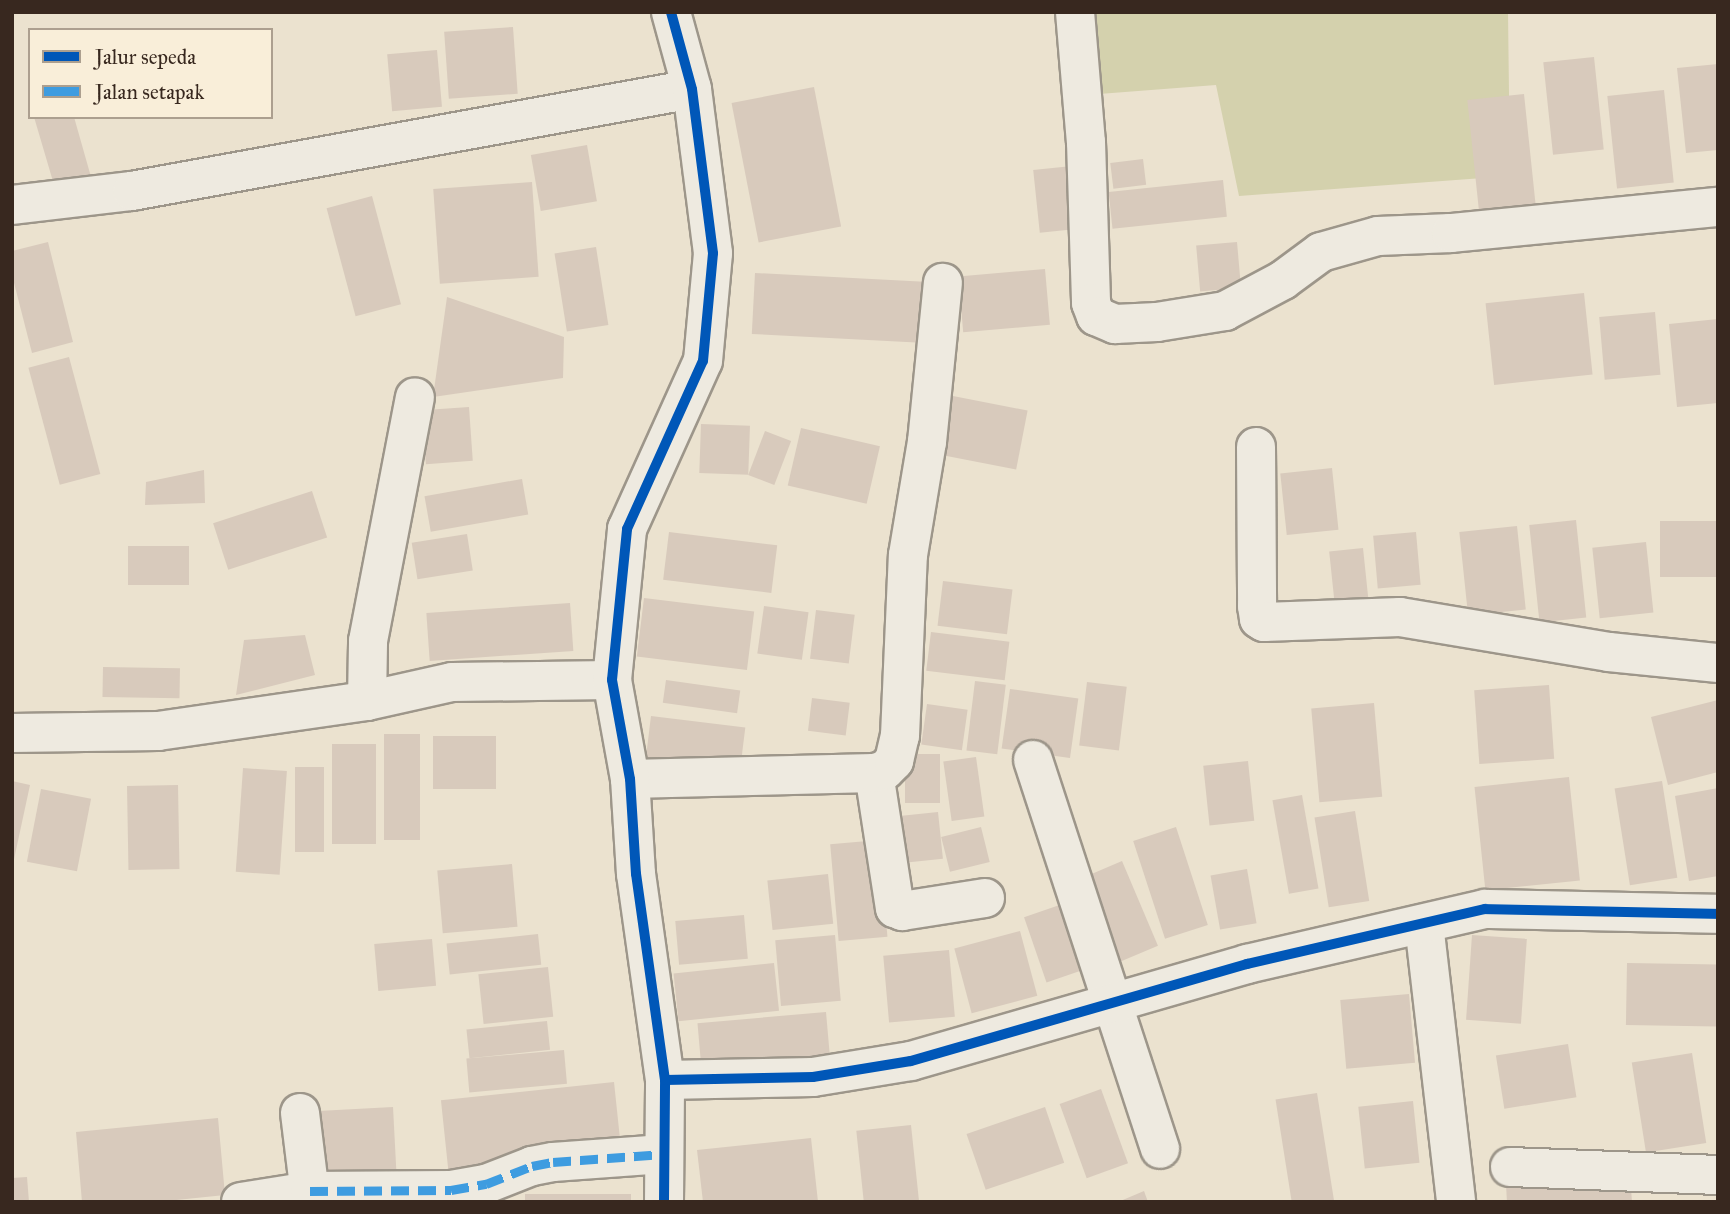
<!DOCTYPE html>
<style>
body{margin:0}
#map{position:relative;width:1730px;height:1214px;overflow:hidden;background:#ebe2cf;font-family:"IM FELL Great Primer",serif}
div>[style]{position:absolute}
.green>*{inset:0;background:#d4d1ad}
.building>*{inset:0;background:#d8cabc;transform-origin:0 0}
.roads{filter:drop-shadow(2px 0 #9d968a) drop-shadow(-2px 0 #9d968a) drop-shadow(0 2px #9d968a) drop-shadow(0 -2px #9d968a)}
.minor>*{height:38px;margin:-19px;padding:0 19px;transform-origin:19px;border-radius:19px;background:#eeeae0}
.quiet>*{height:9px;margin-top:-4.5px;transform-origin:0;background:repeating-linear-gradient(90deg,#3e9ce0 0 18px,transparent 0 27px)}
.cycleway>*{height:10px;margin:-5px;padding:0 5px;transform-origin:5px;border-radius:5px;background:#0057b8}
span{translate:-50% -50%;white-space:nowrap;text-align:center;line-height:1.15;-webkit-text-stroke:5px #f9eed9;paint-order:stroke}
.frame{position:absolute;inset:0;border:14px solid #38281f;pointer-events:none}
.legend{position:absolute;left:28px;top:28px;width:245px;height:91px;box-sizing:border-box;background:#f9eed9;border:2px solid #ac9f8f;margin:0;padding:9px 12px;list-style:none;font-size:21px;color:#38281f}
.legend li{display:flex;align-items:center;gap:14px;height:35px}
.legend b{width:35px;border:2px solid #ac9f8f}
</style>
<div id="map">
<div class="green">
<i style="clip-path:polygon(1090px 12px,1508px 12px,1510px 176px,1239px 196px,1216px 85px,1099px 94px)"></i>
</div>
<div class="building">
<i style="left:513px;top:27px;width:67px;height:69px;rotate:86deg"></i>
<i style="left:437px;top:50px;width:57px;height:50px;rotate:85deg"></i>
<i style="left:1594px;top:57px;width:93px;height:51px;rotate:84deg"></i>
<i style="clip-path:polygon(1718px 64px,1718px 150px,1686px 153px,1677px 68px)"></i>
<i style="left:814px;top:87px;width:142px;height:84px;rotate:79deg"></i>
<i style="left:1664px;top:90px;width:93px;height:57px;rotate:84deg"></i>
<i style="left:1524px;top:94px;width:113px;height:57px;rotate:84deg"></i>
<i style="clip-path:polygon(34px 117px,74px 117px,93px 184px,57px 195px)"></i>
<i style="left:587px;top:145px;width:57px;height:57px;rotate:80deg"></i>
<i style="left:1143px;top:159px;width:26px;height:33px;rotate:83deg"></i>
<i style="left:1072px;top:166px;width:63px;height:39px;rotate:84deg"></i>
<i style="left:1223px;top:180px;width:37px;height:115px;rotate:84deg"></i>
<i style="left:532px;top:182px;width:95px;height:99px;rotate:86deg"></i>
<i style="left:372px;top:196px;width:112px;height:47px;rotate:75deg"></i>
<i style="clip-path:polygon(48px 242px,73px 342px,32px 353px,12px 275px,12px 251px)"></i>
<i style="left:1237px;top:242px;width:46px;height:41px;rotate:85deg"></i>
<i style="left:596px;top:247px;width:79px;height:42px;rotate:81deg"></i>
<i style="left:1045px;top:269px;width:56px;height:87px;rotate:85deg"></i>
<i style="left:755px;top:273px;width:179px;height:61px;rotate:3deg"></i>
<i style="left:1584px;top:293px;width:82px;height:99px;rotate:84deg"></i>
<i style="clip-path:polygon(447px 297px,564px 337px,563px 378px,433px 397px)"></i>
<i style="left:1655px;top:312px;width:63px;height:56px;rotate:85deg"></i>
<i style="clip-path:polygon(1718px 319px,1718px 403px,1677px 407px,1669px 324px)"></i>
<i style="left:69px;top:357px;width:121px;height:42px;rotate:75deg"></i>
<i style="left:953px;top:396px;width:76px;height:60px;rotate:11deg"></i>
<i style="left:469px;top:407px;width:54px;height:47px;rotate:86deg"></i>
<i style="left:701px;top:424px;width:49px;height:49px;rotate:2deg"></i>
<i style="left:801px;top:428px;width:81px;height:59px;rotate:13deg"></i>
<i style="left:765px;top:431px;width:28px;height:47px;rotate:21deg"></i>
<i style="left:1332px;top:468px;width:62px;height:52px;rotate:84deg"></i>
<i style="clip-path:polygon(204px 470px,205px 503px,145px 505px,146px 482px)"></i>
<i style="left:522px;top:479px;width:36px;height:99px;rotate:80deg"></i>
<i style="left:312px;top:491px;width:49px;height:104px;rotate:72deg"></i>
<i style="left:1576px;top:520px;width:98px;height:47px;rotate:84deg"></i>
<i style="left:1718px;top:521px;width:56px;height:58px;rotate:90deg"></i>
<i style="left:1517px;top:526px;width:84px;height:58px;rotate:84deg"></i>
<i style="left:669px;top:532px;width:109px;height:48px;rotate:7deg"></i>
<i style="left:1416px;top:532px;width:53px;height:43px;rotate:85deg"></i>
<i style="left:467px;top:534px;width:37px;height:56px;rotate:81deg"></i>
<i style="left:1646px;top:542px;width:71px;height:54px;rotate:84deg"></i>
<i style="left:128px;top:546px;width:61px;height:39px"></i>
<i style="left:1363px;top:548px;width:56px;height:34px;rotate:84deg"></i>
<i style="left:943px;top:581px;width:70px;height:45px;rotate:7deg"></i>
<i style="left:644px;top:598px;width:111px;height:59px;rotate:7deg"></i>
<i style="left:570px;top:603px;width:48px;height:144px;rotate:86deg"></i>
<i style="left:764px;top:606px;width:45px;height:48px;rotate:8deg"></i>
<i style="left:816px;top:610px;width:39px;height:49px;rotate:7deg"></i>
<i style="left:931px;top:632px;width:79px;height:39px;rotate:7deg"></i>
<i style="clip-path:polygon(305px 635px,315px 675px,236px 695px,244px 640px)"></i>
<i style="left:103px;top:667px;width:77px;height:30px;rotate:1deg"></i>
<i style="left:666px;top:680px;width:75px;height:23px;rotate:8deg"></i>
<i style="left:975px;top:681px;width:31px;height:70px;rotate:7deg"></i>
<i style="left:1087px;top:682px;width:40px;height:64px;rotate:7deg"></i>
<i style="left:1549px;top:685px;width:74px;height:75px;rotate:86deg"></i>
<i style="left:1010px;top:689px;width:69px;height:60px;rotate:8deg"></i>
<i style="left:812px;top:698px;width:38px;height:33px;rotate:7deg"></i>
<i style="clip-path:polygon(1718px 700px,1718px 772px,1668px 785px,1651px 717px)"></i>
<i style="left:1374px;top:703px;width:94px;height:63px;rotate:85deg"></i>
<i style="left:927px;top:704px;width:41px;height:41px;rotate:8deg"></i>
<i style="left:651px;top:716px;width:95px;height:41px;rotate:7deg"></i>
<i style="left:384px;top:734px;width:36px;height:106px"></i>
<i style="left:433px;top:736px;width:63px;height:53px"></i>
<i style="left:376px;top:744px;width:100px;height:44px;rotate:90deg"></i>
<i style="left:905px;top:754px;width:35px;height:49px"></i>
<i style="left:976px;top:757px;width:60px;height:33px;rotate:82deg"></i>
<i style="left:1248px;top:761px;width:60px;height:45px;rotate:84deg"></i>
<i style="left:295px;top:767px;width:29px;height:85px"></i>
<i style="left:243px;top:768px;width:44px;height:104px;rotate:4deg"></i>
<i style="left:1569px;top:777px;width:104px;height:95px;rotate:84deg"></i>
<i style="clip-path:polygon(12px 781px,30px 785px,13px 864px,12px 864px)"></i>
<i style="left:1662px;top:781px;width:98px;height:48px;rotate:81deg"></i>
<i style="left:178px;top:785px;width:84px;height:51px;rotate:89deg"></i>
<i style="clip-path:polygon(1718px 788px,1718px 876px,1689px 881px,1675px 796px)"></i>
<i style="left:41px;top:789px;width:51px;height:74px;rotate:11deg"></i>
<i style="left:1302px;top:795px;width:95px;height:30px;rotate:80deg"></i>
<i style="left:1355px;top:811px;width:91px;height:41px;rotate:81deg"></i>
<i style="left:938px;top:812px;width:47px;height:46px;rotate:84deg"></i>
<i style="left:981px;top:827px;width:36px;height:41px;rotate:76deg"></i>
<i style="left:1176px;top:827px;width:103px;height:45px;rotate:72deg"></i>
<i style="left:879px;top:840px;width:97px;height:49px;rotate:85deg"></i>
<i style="left:1122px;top:861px;width:92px;height:49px;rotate:67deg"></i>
<i style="left:512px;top:864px;width:63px;height:75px;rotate:85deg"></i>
<i style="left:1247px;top:869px;width:55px;height:37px;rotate:80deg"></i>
<i style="left:828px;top:874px;width:50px;height:61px;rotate:84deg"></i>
<i style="left:1077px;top:899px;width:69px;height:56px;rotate:71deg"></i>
<i style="left:744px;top:915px;width:44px;height:69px;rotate:85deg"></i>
<i style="left:1020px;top:931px;width:67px;height:68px;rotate:75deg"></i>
<i style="left:538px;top:934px;width:31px;height:92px;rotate:84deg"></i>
<i style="left:835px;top:935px;width:66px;height:60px;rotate:85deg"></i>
<i style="left:1472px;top:935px;width:55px;height:85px;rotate:4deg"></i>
<i style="left:432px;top:939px;width:47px;height:58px;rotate:85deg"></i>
<i style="left:949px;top:950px;width:67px;height:66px;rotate:85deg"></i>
<i style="left:774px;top:963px;width:48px;height:101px;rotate:84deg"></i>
<i style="left:1627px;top:963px;width:91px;height:62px;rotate:1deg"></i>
<i style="left:548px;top:967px;width:50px;height:70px;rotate:84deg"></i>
<i style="left:1409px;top:994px;width:69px;height:69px;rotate:85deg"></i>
<i style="left:826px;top:1012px;width:53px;height:129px;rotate:85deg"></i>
<i style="left:547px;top:1021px;width:29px;height:81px;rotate:84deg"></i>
<i style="left:1568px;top:1044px;width:54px;height:73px;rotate:81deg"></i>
<i style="left:564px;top:1050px;width:34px;height:98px;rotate:85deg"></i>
<i style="left:1692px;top:1053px;width:91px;height:61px;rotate:81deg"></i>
<i style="left:614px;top:1082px;width:70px;height:174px;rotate:84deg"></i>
<i style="left:1101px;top:1089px;width:79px;height:44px;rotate:70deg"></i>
<i style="left:1317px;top:1093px;width:110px;height:42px;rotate:81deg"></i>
<i style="left:1413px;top:1101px;width:62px;height:55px;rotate:84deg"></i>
<i style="left:393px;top:1107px;width:76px;height:75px;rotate:87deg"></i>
<i style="left:1045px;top:1107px;width:59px;height:83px;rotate:71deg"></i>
<i style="clip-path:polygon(218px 1118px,225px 1195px,157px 1202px,82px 1202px,76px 1132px)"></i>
<i style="left:911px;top:1125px;width:77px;height:55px;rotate:84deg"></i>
<i style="clip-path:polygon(811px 1138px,818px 1202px,703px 1202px,697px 1150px)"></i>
<i style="clip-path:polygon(1630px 1175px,1632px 1202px,1507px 1202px,1506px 1185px)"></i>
<i style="clip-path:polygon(27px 1177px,29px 1202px,12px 1202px,12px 1178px)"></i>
<i style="clip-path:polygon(1144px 1191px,1148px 1202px,1118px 1202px)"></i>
<i style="left:631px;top:1194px;width:8px;height:106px;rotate:90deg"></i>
</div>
<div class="roads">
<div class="minor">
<i style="left:1075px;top:12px;width:130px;rotate:85.2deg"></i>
<i style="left:1086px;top:142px;width:161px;rotate:88.2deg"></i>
<i style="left:1091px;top:303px;width:14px;rotate:69deg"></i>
<i style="left:1096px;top:316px;width:21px;rotate:23deg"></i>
<i style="left:1115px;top:324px;width:42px;rotate:-2.7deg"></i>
<i style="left:1157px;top:322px;width:69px;rotate:-9.2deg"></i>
<i style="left:1225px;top:311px;width:66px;rotate:-28.1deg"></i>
<i style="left:1283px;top:280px;width:47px;rotate:-36.4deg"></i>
<i style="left:1321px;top:252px;width:59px;rotate:-15.7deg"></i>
<i style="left:1378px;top:236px;width:73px;rotate:-2.4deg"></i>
<i style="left:1451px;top:233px;width:268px;rotate:-5.6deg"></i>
<i style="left:12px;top:205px;width:121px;rotate:-6.7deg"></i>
<i style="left:132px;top:191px;width:569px;rotate:-10.32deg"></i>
<i style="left:1256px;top:447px;width:159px;rotate:89.6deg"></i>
<i style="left:1257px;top:606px;width:13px;rotate:81deg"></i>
<i style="left:1259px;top:619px;width:6px;rotate:31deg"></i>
<i style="left:1264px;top:622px;width:136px;rotate:-2.1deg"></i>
<i style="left:1400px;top:617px;width:212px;rotate:9.5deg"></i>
<i style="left:1609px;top:652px;width:110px;rotate:5.8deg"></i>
<i style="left:367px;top:701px;width:60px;rotate:-89deg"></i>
<i style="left:368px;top:641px;width:248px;rotate:-79.1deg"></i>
<i style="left:12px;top:733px;width:146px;rotate:-0.8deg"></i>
<i style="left:158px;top:731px;width:211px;rotate:-8.2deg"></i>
<i style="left:367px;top:701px;width:87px;rotate:-12.6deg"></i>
<i style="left:452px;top:682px;width:160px;rotate:-0.7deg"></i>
<i style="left:1033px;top:760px;width:409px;rotate:71.9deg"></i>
<i style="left:874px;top:773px;width:137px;rotate:81.2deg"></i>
<i style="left:895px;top:908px;width:8px;rotate:23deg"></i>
<i style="left:902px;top:911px;width:84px;rotate:-8.9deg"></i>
<i style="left:630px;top:779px;width:244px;rotate:-1.4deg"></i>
<i style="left:874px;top:773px;width:11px;rotate:-15deg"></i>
<i style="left:885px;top:770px;width:13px;rotate:-45deg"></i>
<i style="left:894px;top:761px;width:26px;rotate:-77deg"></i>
<i style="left:900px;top:736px;width:181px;rotate:-87.5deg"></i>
<i style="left:908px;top:555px;width:115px;rotate:-80.5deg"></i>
<i style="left:927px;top:442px;width:160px;rotate:-84.3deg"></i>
<i style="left:1424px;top:924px;width:280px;rotate:83.4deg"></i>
<i style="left:665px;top:1080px;width:148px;rotate:-1.2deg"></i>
<i style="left:813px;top:1077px;width:99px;rotate:-9.3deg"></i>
<i style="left:911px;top:1061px;width:350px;rotate:-16.1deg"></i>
<i style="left:1247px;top:964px;width:244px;rotate:-13deg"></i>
<i style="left:1485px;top:909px;width:233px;rotate:1.2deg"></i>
<i style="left:300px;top:1113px;width:90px;rotate:83deg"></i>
<i style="left:1510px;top:1167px;width:208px;rotate:2.2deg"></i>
<i style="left:241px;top:1202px;width:70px;rotate:-9.1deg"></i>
<i style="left:310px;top:1191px;width:141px;rotate:-0.4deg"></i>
<i style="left:451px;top:1190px;width:36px;rotate:-10deg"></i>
<i style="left:486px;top:1184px;width:49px;rotate:-21.4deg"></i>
<i style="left:532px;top:1166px;width:21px;rotate:-11deg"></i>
<i style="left:553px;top:1162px;width:111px;rotate:-4.1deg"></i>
<i style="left:664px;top:1202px;width:122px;rotate:-89.5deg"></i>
<i style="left:665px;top:1080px;width:208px;rotate:-98deg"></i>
<i style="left:636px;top:874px;width:95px;rotate:-93.6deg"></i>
<i style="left:630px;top:779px;width:101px;rotate:-100.3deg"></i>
<i style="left:612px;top:680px;width:152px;rotate:-84.3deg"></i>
<i style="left:627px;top:529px;width:184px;rotate:-65.7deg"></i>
<i style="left:703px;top:361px;width:108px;rotate:-84.7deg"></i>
<i style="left:713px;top:253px;width:165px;rotate:-97.3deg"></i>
<i style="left:692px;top:89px;width:80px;rotate:-105.3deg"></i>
</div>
</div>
<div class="quiet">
<i style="left:310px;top:1191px;width:141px;rotate:-0.4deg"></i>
<i style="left:451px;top:1190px;width:36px;rotate:-10deg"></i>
<i style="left:486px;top:1184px;width:49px;rotate:-21.4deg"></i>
<i style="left:532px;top:1166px;width:21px;rotate:-11deg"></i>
<i style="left:553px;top:1162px;width:111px;rotate:-4.1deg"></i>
</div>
<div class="cycleway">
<i style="left:665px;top:1080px;width:148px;rotate:-1.2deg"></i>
<i style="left:813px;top:1077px;width:99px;rotate:-9.3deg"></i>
<i style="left:911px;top:1061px;width:350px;rotate:-16.1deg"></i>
<i style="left:1247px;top:964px;width:244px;rotate:-13deg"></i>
<i style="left:1485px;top:909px;width:233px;rotate:1.2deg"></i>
<i style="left:664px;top:1202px;width:122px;rotate:-89.5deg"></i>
<i style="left:665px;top:1080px;width:208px;rotate:-98deg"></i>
<i style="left:636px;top:874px;width:95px;rotate:-93.6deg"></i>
<i style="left:630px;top:779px;width:101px;rotate:-100.3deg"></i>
<i style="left:612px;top:680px;width:152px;rotate:-84.3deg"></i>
<i style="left:627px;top:529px;width:184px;rotate:-65.7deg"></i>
<i style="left:703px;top:361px;width:108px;rotate:-84.7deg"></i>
<i style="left:713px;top:253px;width:165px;rotate:-97.3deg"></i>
<i style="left:692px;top:89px;width:80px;rotate:-105.3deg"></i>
</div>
<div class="frame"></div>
<ul class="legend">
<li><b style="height:9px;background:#0057b8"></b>Jalur sepeda</li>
<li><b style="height:9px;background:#3e9ce0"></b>Jalan setapak</li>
</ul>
</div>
